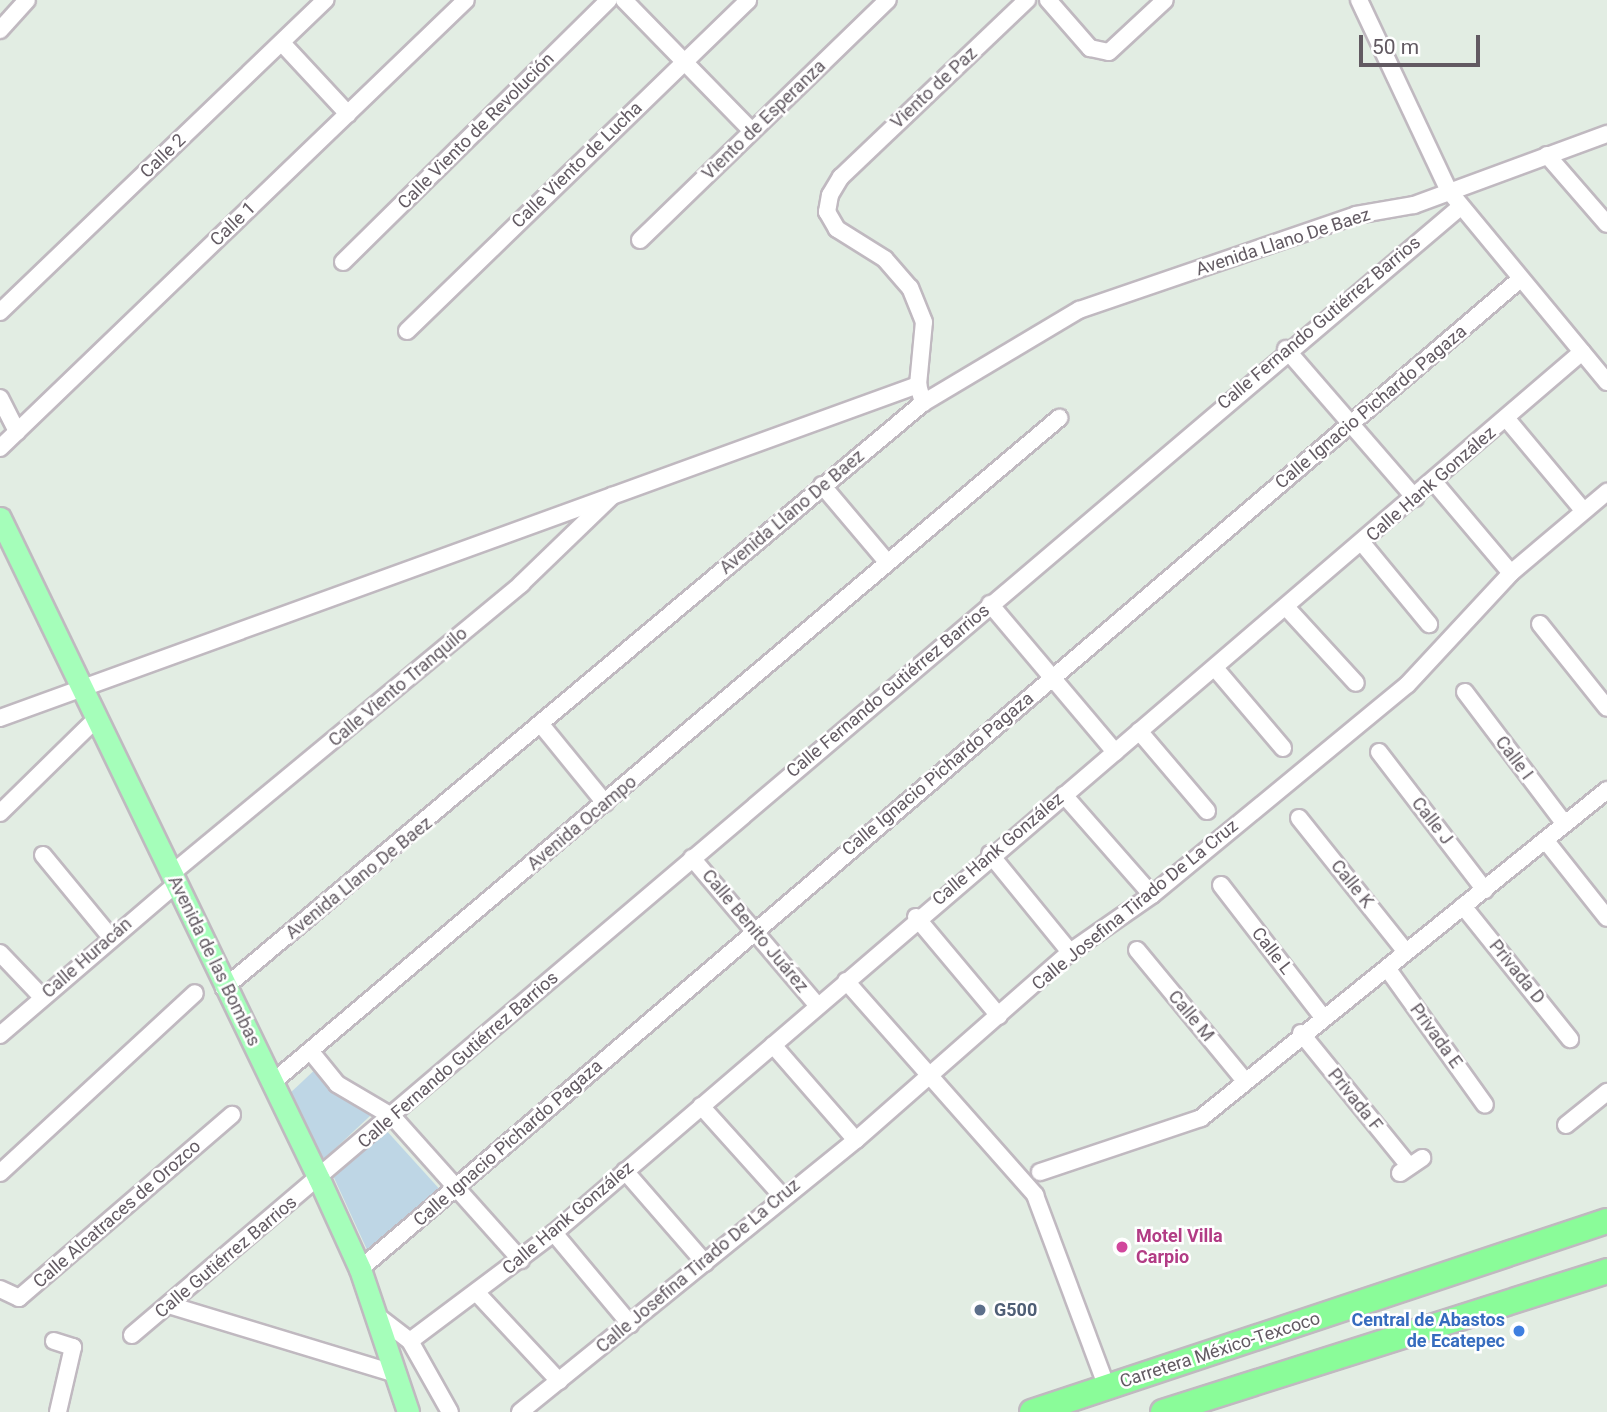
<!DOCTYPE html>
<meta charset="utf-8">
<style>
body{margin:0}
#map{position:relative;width:1607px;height:1412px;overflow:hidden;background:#e2ede3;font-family:Roboto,sans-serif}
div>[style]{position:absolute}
.green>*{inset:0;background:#bed6e5}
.roads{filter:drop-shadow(2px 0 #c0b9c0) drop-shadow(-2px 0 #c0b9c0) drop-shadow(0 2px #c0b9c0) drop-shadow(0 -2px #c0b9c0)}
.minor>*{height:16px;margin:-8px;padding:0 8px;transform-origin:8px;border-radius:8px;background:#fff}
.major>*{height:21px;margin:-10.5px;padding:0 10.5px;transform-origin:10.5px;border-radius:10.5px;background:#a5feba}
.highway>*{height:24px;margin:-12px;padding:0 12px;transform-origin:12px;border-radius:12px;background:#8afc99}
.dots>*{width:19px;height:19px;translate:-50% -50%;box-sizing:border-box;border:4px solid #fff;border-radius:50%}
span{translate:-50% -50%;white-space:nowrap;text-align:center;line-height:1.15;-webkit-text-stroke:5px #fff;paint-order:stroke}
.street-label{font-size:18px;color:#625a62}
.hotel-label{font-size:18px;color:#b23c85;font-weight:700}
.left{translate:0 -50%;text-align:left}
.service-label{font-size:18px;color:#4e5e75;font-weight:700}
.shop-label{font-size:18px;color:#366cbe;font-weight:700}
.right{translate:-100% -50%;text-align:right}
.scale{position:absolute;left:1359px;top:35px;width:121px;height:32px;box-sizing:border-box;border:4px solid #625a62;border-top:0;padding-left:9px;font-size:21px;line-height:24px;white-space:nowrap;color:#625a62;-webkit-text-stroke:5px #fff;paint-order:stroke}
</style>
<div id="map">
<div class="green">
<i style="clip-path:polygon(320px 1065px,370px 1116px,324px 1159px,288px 1095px)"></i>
<i style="clip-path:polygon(385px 1129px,443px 1193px,369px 1254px,330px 1169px)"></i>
</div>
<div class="roads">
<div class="minor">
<i style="left:624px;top:0;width:183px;rotate:45.7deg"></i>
<i style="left:1048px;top:0;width:64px;rotate:48.8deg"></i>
<i style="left:1090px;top:48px;width:19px;rotate:12deg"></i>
<i style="left:1109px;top:52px;width:76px;rotate:-42.9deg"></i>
<i style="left:1359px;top:0;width:211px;rotate:64.8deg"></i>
<i style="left:1449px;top:191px;width:248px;rotate:50.4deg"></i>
<i style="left:0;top:30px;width:40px;rotate:-48deg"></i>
<i style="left:282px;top:43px;width:97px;rotate:47.1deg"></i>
<i style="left:1547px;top:155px;width:91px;rotate:49deg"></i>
<i style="left:640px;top:240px;width:345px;rotate:-44.1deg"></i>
<i style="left:343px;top:262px;width:373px;rotate:-44.6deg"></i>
<i style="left:0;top:312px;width:451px;rotate:-43.8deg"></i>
<i style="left:407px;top:331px;width:475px;rotate:-44.1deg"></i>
<i style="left:1286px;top:349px;width:197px;rotate:49.1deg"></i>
<i style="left:918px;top:385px;width:63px;rotate:-84.6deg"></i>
<i style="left:924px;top:322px;width:37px;rotate:-112deg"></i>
<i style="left:910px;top:288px;width:38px;rotate:-131deg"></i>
<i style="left:885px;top:259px;width:57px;rotate:-148deg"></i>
<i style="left:837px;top:229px;width:20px;rotate:-120deg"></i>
<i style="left:827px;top:212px;width:17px;rotate:-80deg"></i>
<i style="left:830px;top:195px;width:21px;rotate:-59deg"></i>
<i style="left:841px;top:177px;width:257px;rotate:-43.6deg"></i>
<i style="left:0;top:398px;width:38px;rotate:63deg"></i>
<i style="left:1506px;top:418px;width:120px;rotate:50.1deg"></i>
<i style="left:0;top:448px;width:646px;rotate:-43.87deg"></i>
<i style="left:1434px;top:482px;width:119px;rotate:49.8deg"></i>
<i style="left:822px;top:485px;width:101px;rotate:49.8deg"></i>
<i style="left:1363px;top:544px;width:104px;rotate:50.5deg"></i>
<i style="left:990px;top:604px;width:194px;rotate:49.8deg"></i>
<i style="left:1286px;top:607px;width:103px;rotate:47.4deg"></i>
<i style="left:1540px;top:624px;width:107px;rotate:51.4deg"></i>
<i style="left:1215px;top:668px;width:105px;rotate:49.6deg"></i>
<i style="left:1465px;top:692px;width:164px;rotate:52.9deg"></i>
<i style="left:0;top:718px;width:977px;rotate:-19.94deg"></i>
<i style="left:918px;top:385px;width:19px;rotate:74deg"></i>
<i style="left:543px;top:727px;width:98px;rotate:50.8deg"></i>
<i style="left:1139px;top:731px;width:105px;rotate:49.6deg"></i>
<i style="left:1379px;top:752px;width:174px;rotate:52.5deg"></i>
<i style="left:1064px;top:795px;width:133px;rotate:48.7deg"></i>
<i style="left:0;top:813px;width:134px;rotate:-44.4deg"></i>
<i style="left:1299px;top:818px;width:170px;rotate:51.4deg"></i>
<i style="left:1546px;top:841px;width:98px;rotate:51.6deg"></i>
<i style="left:990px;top:854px;width:127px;rotate:50.8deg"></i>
<i style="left:43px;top:855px;width:104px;rotate:50.5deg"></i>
<i style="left:692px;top:858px;width:193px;rotate:49.6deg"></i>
<i style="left:171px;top:874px;width:455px;rotate:-39.6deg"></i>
<i style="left:521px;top:584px;width:127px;rotate:-44deg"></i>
<i style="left:1221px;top:885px;width:165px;rotate:52.4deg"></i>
<i style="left:1463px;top:906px;width:171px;rotate:51.2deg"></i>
<i style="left:916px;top:917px;width:129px;rotate:50deg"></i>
<i style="left:1137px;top:950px;width:170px;rotate:50.5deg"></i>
<i style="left:0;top:953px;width:61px;rotate:46.3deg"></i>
<i style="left:1387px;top:968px;width:168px;rotate:54.4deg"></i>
<i style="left:846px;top:981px;width:286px;rotate:48.5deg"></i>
<i style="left:1035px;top:1195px;width:206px;rotate:69.5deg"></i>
<i style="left:224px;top:988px;width:911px;rotate:-39.93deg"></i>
<i style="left:923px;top:403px;width:182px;rotate:-30.8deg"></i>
<i style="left:1079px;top:310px;width:293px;rotate:-18.9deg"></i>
<i style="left:1356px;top:215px;width:59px;rotate:-9.8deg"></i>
<i style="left:1414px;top:205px;width:206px;rotate:-20.2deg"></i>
<i style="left:1301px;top:1033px;width:171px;rotate:50.9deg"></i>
<i style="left:0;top:1035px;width:232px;rotate:-40.6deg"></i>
<i style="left:773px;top:1045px;width:126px;rotate:48.9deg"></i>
<i style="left:312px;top:1053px;width:40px;rotate:51deg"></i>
<i style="left:337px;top:1084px;width:65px;rotate:30.5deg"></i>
<i style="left:393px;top:1117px;width:192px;rotate:48.2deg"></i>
<i style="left:274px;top:1081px;width:1028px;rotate:-40.18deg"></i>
<i style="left:701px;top:1106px;width:120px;rotate:48deg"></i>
<i style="left:1566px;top:1125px;width:53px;rotate:-38.8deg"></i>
<i style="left:625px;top:1171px;width:122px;rotate:49deg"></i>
<i style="left:1040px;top:1172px;width:170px;rotate:-18.5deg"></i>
<i style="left:1201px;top:1118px;width:522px;rotate:-38.93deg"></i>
<i style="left:0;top:1173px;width:265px;rotate:-42.7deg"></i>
<i style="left:1400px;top:1173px;width:27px;rotate:-34deg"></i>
<i style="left:554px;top:1233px;width:119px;rotate:50.1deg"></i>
<i style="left:360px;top:1269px;width:1522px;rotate:-40.47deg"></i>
<i style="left:0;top:1289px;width:21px;rotate:25deg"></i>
<i style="left:19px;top:1298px;width:281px;rotate:-40.7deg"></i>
<i style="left:476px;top:1292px;width:122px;rotate:47deg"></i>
<i style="left:169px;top:1305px;width:234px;rotate:16.9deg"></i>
<i style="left:375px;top:1314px;width:44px;rotate:37.6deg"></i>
<i style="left:410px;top:1341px;width:81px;rotate:60.6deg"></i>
<i style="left:132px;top:1335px;width:1742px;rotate:-40.34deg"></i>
<i style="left:54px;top:1341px;width:20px;rotate:18deg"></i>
<i style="left:73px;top:1347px;width:67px;rotate:103deg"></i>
<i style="left:410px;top:1341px;width:180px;rotate:-36.9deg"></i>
<i style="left:554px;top:1233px;width:1354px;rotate:-40.6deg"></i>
<i style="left:520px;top:1412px;width:432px;rotate:-39deg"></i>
<i style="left:856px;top:1140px;width:285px;rotate:-41.3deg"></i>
<i style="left:1070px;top:952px;width:100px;rotate:-34.8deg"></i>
<i style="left:1152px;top:895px;width:330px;rotate:-39.5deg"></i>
<i style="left:1407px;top:685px;width:153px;rotate:-47.1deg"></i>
<i style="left:1511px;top:573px;width:126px;rotate:-40.2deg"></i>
</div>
<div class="major">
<i style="left:0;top:518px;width:734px;rotate:64.24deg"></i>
<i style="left:319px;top:1179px;width:99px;rotate:65.5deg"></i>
<i style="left:360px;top:1269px;width:151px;rotate:71.4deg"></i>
</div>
<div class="highway">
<i style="left:1032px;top:1412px;width:606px;rotate:-18.38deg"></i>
<i style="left:1163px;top:1412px;width:466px;rotate:-17.6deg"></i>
</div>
</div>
<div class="dots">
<i style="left:1122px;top:1247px;background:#d1479c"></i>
<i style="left:980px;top:1310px;background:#5c6f8a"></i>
<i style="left:1519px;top:1331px;background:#3f7fe0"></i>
</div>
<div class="street-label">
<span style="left:934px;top:88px;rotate:-43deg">Viento de Paz</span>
<span style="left:764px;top:120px;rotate:-44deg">Viento de Esperanza</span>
<span style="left:476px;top:131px;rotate:-45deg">Calle Viento de Revolución</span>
<span style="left:163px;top:156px;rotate:-44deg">Calle 2</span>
<span style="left:577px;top:165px;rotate:-44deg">Calle Viento de Lucha</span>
<span style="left:233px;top:224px;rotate:-44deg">Calle 1</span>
<span style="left:1283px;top:242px;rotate:-18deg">Avenida Llano De Baez</span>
<span style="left:1319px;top:323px;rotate:-40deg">Calle Fernando Gutiérrez Barrios</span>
<span style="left:1371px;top:407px;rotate:-40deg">Calle Ignacio Pichardo Pagaza</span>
<span style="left:1431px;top:484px;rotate:-41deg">Calle Hank González</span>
<span style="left:792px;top:512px;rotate:-40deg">Avenida Llano De Baez</span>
<span style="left:398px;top:687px;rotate:-40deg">Calle Viento Tranquilo</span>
<span style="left:888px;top:691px;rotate:-40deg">Calle Fernando Gutiérrez Barrios</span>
<span style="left:1514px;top:758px;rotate:53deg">Calle I</span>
<span style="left:938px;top:774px;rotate:-40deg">Calle Ignacio Pichardo Pagaza</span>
<span style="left:1432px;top:821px;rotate:52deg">Calle J</span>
<span style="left:582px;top:823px;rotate:-40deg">Avenida Ocampo</span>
<span style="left:998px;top:849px;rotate:-40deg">Calle Hank González</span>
<span style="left:359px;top:878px;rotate:-39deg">Avenida Llano De Baez</span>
<span style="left:1352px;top:884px;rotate:51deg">Calle K</span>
<span style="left:1135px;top:905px;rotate:-39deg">Calle Josefina Tirado De La Cruz</span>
<span style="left:755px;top:931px;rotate:50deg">Calle Benito Juárez</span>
<span style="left:1272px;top:951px;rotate:52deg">Calle L</span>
<span style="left:87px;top:958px;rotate:-41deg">Calle Huracán</span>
<span style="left:214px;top:961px;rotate:64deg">Avenida de las Bombas</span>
<span style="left:1517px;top:972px;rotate:51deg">Privada D</span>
<span style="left:1191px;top:1016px;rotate:50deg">Calle M</span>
<span style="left:1436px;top:1036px;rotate:54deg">Privada E</span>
<span style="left:458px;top:1060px;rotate:-41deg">Calle Fernando Gutiérrez Barrios</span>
<span style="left:1355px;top:1100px;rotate:51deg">Privada F</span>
<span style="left:508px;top:1143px;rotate:-41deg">Calle Ignacio Pichardo Pagaza</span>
<span style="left:117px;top:1214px;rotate:-41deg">Calle Alcatraces de Orozco</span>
<span style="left:568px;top:1218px;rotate:-40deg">Calle Hank González</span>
<span style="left:226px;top:1257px;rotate:-40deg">Calle Gutiérrez Barrios</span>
<span style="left:698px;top:1266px;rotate:-40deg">Calle Josefina Tirado De La Cruz</span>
<span style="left:1220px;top:1350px;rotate:-18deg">Carretera México-Texcoco</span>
</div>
<div class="hotel-label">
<span class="left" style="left:1136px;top:1247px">Motel Villa<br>Carpio</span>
</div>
<div class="service-label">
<span class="left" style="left:994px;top:1310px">G500</span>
</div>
<div class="shop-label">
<span class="right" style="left:1505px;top:1331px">Central de Abastos<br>de Ecatepec</span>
</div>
<div class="scale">50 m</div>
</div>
